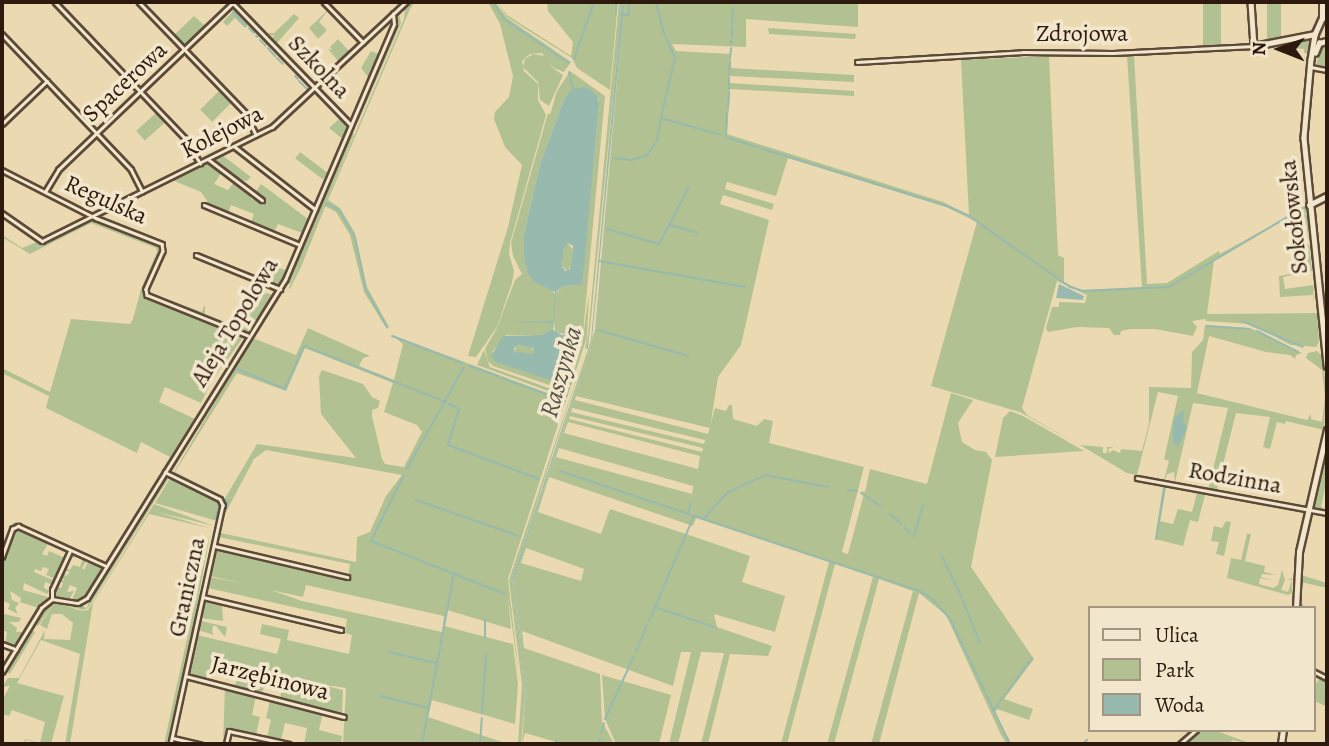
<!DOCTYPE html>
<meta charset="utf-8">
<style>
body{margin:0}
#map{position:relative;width:1329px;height:746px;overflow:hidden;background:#ebdab1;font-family:Alegreya,serif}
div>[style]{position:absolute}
.green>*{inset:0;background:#b1c191;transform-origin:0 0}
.water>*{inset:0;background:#98baae}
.stream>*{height:2px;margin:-1px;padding:0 1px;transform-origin:1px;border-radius:1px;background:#98baae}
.roads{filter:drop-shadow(2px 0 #5c4937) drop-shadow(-2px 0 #5c4937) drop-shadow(0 2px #5c4937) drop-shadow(0 -2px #5c4937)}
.street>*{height:2.5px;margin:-1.25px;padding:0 1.25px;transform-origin:1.25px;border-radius:1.25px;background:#f2e7cc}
.secondary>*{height:4.5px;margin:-2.25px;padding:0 2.25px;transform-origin:2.25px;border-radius:2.25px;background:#f2e7cc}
span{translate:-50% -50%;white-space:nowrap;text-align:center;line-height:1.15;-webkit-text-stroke:7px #f2e7cc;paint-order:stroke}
.street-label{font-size:24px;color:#2d190e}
.water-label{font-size:26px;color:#525146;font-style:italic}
.frame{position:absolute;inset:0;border:4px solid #2d190e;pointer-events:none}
.legend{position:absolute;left:1088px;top:606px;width:228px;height:126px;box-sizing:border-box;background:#f2e7cc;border:2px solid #a39580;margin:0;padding:9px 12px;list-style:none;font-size:21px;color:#2d190e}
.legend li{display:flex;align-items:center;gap:14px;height:35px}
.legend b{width:35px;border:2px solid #a39580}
.north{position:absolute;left:1245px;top:14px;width:70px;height:70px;-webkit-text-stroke:5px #f2e7cc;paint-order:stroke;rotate:271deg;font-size:19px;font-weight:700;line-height:28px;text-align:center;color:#2d190e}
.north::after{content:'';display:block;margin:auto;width:24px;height:32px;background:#2d190e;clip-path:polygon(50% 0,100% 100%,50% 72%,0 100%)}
</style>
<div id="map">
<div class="green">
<i style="clip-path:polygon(412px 2px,415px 2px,410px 9px,328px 200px,340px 208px,355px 233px,367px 287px,389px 327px,385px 326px,364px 292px,350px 235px,336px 212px,327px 207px,325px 207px,301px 267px,290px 289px,289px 288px,404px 19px,405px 9px)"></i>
<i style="clip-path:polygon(488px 2px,495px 2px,507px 18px,571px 62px,564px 72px,554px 68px,542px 53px,530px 54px,522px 61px,524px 71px,538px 84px,538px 100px,546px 115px,510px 243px,509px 254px,514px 271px,512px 283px,497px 327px,476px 357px,468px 356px,508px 227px,522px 165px,505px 147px,494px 119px,495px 112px,509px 97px,513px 76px,500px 24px)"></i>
<i style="clip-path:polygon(497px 2px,507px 15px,571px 56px,573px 42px,548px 11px,547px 2px,618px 2px,610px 90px,577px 68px,572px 58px,507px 17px)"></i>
<i style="clip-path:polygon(619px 2px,622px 2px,619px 37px,588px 349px,585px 348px,588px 335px)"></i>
<i style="clip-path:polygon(evenodd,624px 2px,858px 2px,858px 27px,746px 19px,746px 47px,672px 44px,676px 51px,731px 54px,731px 68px,854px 75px,854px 82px,730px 76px,730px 83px,854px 91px,854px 96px,730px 89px,727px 134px,943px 202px,969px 215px,961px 60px,1049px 56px,1058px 255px,1064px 258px,1064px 282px,1080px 290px,1142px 287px,1127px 56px,1134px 55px,1147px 284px,1167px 283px,1219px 251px,1220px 254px,1307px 206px,1309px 241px,1303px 209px,1214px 260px,1207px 314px,1317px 313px,1319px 342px,1316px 347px,1291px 345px,1251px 324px,1206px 321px,1205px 319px,1192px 321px,1197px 327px,1193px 336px,1155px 329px,1130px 329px,1121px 331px,1120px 335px,1114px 335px,1109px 328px,1077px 327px,1048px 332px,1046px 328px,1052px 307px,1059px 307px,1059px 302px,1085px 303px,1087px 295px,1057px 281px,1022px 408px,1027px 415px,1077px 444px,1020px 412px,931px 386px,977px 222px,944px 206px,788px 158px,776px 196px,727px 182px,725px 189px,774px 204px,772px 210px,723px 195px,720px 204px,769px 220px,741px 345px,718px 377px,710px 428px,576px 396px,575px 400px,708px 434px,715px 408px,726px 411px,729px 405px,732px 405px,733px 419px,757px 426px,764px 419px,773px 421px,769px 443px,864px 467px,842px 552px,848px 554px,864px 494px,861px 491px,865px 492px,870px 469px,927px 484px,951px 393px,973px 400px,958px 423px,962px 442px,975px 450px,986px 452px,992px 460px,971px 567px,1034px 659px,1004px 699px,1033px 709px,1029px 720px,997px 709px,994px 713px,1012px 744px,1007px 744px,1001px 735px,946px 615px,919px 593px,879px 744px,871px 744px,913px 591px,879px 579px,834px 744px,827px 744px,873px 577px,835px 564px,787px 744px,781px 744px,829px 562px,696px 518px,693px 526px,549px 477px,538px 512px,601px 534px,610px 509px,689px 535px,750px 556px,742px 582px,785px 596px,775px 632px,714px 614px,717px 627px,772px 646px,768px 656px,730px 654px,708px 744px,701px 744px,724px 653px,701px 652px,678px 744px,669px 744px,691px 652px,681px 652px,673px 686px,522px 631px,524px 648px,600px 674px,602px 721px,614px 744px,563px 744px,525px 733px,522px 744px,526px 685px,514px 580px,595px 330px,624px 2px,572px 408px,705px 440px,704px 444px,571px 412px,572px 408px,624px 2px,570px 416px,703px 448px,702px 452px,569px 419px,570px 416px,624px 2px,568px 422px,700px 456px,698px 469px,564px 433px,568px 422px,624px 2px,559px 448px,693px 486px,692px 494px,556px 457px,559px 448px,624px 2px,526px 548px,584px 569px,581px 581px,521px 563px,526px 548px)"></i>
<i style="left:1203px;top:2px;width:18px;height:44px"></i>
<i style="left:1267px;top:2px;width:14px;height:38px"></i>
<i style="clip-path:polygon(236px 8px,250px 22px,245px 28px,235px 18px,227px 26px,223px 22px)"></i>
<i style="clip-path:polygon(329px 9px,319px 22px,327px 30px,318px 39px,309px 28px)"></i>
<i style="clip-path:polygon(294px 14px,299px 18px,277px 43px,272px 38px,275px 34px,271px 36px,268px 33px,274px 33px)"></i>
<i style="clip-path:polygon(399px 14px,401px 23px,358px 122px,355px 123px)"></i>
<i style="clip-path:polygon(194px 16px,204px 25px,211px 21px,183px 45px,174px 35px)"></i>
<i style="clip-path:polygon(394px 20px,370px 78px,369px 78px,361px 68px,371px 51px,379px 54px)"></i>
<i style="clip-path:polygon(768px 28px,856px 34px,855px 39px,769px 34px)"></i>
<i style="clip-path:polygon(1306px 38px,1310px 43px,1309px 54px,1304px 53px,1304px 49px,1280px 47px,1280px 44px)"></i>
<i style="clip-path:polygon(338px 39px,349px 51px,359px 42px,339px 62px,328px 49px,332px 50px,330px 47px)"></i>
<i style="clip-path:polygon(1327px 43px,1327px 69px,1316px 67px,1320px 46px)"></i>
<i style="clip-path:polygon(533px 54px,545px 56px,553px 68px,563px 75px,549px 106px,540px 100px,538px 82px,523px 67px,525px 59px)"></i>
<i style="clip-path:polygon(evenodd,570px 71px,605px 96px,583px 333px,568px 379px,558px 388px,493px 366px,488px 361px,485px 349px,497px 328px,515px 280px,522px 274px,513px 256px,511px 243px,548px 113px,550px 115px,557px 91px,570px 71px,572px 89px,599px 98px,599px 104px,581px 285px,563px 286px,555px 294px,550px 288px,534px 282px,527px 272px,524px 258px,524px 234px,540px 164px,565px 97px,572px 89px,570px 71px,554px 321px,555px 332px,573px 336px,566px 373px,560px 383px,492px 352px,506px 335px,542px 335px,551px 331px,554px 321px)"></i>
<i style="left:220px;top:90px;width:17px;height:28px;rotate:45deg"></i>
<i style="left:157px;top:112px;width:13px;height:28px;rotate:48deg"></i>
<i style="clip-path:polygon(337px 116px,349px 127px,344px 140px,329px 128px,339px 119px)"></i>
<i style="clip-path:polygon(350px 131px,354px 134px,306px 250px,290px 284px,287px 283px)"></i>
<i style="left:300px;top:152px;width:35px;height:8px;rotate:37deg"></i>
<i style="clip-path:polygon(222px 155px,251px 177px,247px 181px,233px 178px,211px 160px)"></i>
<i style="clip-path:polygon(208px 161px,222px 172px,214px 184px,228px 190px,235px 181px,250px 194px,251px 199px,262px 202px,264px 197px,255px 193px,261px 184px,308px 219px,302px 233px,278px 224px,274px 232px,268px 230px,251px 222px,254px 214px,231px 205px,228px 213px,210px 205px,201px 192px,172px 180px,166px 183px)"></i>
<i style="clip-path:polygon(92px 220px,160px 248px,142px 289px,144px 298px,240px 335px,242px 339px,212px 381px,201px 403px,165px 387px,159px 402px,195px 419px,107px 563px,17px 525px,11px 529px,2px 555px,10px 526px,15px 522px,106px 562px,170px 457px,141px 442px,137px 453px,46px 408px,49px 396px,2px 373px,2px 368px,50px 392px,71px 319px,130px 324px,133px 319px,141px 289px,157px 252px,156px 248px,91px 223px,30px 254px,2px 237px,2px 235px,22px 248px)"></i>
<i style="clip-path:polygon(1301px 242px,1309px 244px,1312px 271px,1283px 277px,1285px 289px,1313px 285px,1313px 276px,1314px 309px,1313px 295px,1280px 297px,1279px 276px,1297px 273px,1294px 246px)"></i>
<i style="clip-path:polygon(568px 243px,573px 250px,571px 266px,567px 271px,562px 266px,564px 246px)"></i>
<i style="clip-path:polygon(264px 261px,287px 271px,279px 285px,258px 278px)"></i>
<i style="clip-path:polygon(259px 291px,273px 295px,247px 332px,167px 299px,202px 312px,205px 304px,205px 314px,232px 325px,239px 305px,253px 309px,251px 299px,257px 301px)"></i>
<i style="clip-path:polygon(589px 293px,587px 337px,567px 398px,477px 365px,484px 350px,490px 367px,554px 390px,563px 389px,571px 380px,582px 344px)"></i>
<i style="clip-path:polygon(1205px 325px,1250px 328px,1302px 353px,1296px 355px,1295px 359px,1290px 355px,1266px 352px,1209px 336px,1197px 393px,1307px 420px,1311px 414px,1311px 419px,1322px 422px,1325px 397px,1322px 370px,1306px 358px,1308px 353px,1317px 351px,1322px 356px,1326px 386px,1324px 430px,1286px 421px,1285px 424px,1277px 422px,1270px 449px,1263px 447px,1270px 417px,1236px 413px,1218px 484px,1217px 489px,1222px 492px,1208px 490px,1228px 408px,1193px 403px,1175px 482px,1180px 484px,1175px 483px,1174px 472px,1167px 474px,1165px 481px,1160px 480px,1164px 480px,1169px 461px,1164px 459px,1178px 396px,1158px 392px,1137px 475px,1127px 473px,1080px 445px,1103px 447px,1103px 453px,1107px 453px,1107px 447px,1114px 447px,1108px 449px,1109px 453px,1113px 450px,1120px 453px,1121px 449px,1142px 451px,1149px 423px,1149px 387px,1191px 388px,1192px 352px,1203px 340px)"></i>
<i style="clip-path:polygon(evenodd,308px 328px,370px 356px,363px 358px,359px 366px,394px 380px,403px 344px,392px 335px,566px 400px,508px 579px,520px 685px,516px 744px,520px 685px,508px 596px,511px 629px,447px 610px,444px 626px,513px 644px,518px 685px,515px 724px,432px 700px,428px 717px,508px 744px,343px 744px,346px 688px,318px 684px,343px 690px,342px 713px,280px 699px,284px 674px,267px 671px,263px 691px,259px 693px,235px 685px,238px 677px,235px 674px,229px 676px,226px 683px,231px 663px,212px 659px,208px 679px,190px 673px,197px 635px,277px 654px,281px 639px,260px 634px,262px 624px,289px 630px,287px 640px,349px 654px,352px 635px,345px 633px,347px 619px,208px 588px,210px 577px,245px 584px,210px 576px,215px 552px,219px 549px,348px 578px,350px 564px,219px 537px,224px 500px,257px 444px,356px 458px,321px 414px,319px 376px,322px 370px,363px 384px,372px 397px,380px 401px,378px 408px,372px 410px,372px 416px,382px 459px,385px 464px,404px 467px,422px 432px,417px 425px,384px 412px,393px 383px,305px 348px,286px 391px,237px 373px,175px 472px,222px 498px,173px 474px,257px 330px,253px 338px,296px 355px,308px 328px,266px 450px,402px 475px,386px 496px,370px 532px,357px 537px,356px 562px,221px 533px,225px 514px,254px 459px,266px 450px,308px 328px,306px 585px,444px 616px,442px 632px,302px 601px,271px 590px,303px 597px,306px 585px)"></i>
<i style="clip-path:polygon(516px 345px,531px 347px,535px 353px,529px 356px,515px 352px)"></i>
<i style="clip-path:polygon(586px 350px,513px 577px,525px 685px,521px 744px,518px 744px,522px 685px,509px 580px)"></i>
<i style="clip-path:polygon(219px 388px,223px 388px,171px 473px,169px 466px)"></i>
<i style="clip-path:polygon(1010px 411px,1023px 416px,1084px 451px,995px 457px,1003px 418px)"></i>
<i style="clip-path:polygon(1327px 458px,1327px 479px,1321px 507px,1325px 508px,1317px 509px,1311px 505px,1317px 495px,1322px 463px,1326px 464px)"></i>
<i style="clip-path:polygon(164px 476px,170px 476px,88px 608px,83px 610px,55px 602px,38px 626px,34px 624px,46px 605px,52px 601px,57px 601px,87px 608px,89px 602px,83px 603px)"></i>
<i style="clip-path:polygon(171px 477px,220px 502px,217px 521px,155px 503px)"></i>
<i style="clip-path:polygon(1163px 486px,1177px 488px,1166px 487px,1160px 521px,1173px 524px,1178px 509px,1192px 512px,1197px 493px,1210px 494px,1205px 495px,1198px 522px,1190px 520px,1183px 546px,1155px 539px)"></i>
<i style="clip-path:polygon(154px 504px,214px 526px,157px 512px,209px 528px,149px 514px,93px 603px,70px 744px,65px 744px,80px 654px,41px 640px,17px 683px,64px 696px,51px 744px,41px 744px,26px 740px,23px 744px,25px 739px,40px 743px,45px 722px,12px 710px,9px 716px,2px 714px,2px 700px,10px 686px,2px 687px,8px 678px,19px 678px,45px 630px,44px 639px,70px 640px,73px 623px,62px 614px,52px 614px,47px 629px,40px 625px,53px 605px,57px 603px,82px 611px,88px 610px)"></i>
<i style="clip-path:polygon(1226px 521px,1231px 522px,1224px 556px,1216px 554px,1219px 542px,1211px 541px,1214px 526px,1222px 528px)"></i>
<i style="clip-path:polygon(15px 528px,49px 542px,42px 554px,47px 556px,49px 551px,65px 558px,67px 556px,55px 579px,46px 575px,49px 569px,43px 567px,41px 571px,35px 569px,34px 572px,55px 581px,53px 585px,45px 582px,44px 588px,48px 590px,52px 587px,47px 594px,24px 583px,23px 590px,48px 597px,38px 608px,20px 602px,21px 598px,10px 591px,12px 600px,19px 603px,15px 608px,18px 614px,8px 609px,10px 604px,3px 601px,2px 603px,2px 583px,5px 581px,2px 582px,2px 570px)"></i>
<i style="clip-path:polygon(211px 529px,191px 638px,167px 744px,164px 744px)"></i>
<i style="clip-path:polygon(1247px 534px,1251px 534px,1245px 561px,1265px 566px,1264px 572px,1276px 575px,1262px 574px,1261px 577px,1274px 581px,1260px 578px,1259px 584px,1273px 588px,1278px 585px,1282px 570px,1285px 580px,1281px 590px,1288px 592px,1292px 580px,1288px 580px,1292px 578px,1292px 593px,1288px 595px,1227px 578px,1231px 558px,1241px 560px)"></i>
<i style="clip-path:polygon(71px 554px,74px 554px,74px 558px,71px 557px,67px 562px,66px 568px,70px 570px,73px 565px,80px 567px,83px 558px,87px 560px,82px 568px,84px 570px,89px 560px,104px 566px,86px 597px,79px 601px,72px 600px,77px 588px,70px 585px,67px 592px,74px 591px,69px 600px,53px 596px,55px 586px,61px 588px,63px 583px,59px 581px,56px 584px,58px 580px,65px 580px,59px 577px,62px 571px,66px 576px,70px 572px,63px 569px)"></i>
<i style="clip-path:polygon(1301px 568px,1301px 575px,1327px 583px,1327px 588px,1301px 582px,1299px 591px,1298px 569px)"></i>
<i style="clip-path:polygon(205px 602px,222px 606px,223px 621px,201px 618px)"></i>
<i style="clip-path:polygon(4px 614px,21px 618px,19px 622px,9px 622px,17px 628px,16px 632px,23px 632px,15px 646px,5px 644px,7px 632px,2px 630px)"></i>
<i style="clip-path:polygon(201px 621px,227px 627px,225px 637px,216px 626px,213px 626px,212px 632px,214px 635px,198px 630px)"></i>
<i style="left:30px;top:629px;width:6px;height:49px;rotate:31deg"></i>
<i style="clip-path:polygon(1313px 673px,1327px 680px,1327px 707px,1313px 700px,1313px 689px,1320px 677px)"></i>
<i style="clip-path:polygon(602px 675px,671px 695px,659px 744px,616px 744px,605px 719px)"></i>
<i style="clip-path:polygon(225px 687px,256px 696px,252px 715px,260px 717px,256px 735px,226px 729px,223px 744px)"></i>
<i style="clip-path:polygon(270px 700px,323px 712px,319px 730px,342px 736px,341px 744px,304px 744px,307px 728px,285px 723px,281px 740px,267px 737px,271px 720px,266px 718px)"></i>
<i style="clip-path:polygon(1197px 730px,1214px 730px,1252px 744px,1232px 740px,1230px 744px,1188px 743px)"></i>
</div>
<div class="water">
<i style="clip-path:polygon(622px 2px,624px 6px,592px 339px,514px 580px,526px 685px,521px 744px,525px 685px,513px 577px,591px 340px)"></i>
<i style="clip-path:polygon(evenodd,586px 87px,598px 96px,599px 104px,584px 267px,582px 285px,563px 286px,556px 292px,553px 330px,562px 335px,573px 336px,576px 342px,566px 373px,558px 383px,496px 362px,491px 356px,503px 336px,542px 335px,552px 329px,551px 323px,513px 322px,553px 321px,555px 292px,534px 282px,527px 272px,524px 258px,524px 234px,540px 164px,565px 97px,572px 89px,586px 87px,568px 243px,573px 246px,572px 258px,570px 269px,565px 271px,562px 266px,564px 248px,568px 243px,586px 87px,518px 345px,533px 348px,534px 354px,515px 352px,514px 348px,518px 345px)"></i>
<i style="clip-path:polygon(1059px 284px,1084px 296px,1083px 300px,1056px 298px)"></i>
<i style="clip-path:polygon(1184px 410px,1183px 421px,1187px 428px,1178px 447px,1173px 441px,1173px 426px,1174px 418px)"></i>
</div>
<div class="stream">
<i style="left:493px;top:2px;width:20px;rotate:57deg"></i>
<i style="left:504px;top:19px;width:78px;rotate:34.1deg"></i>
<i style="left:656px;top:2px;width:30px;rotate:76deg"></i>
<i style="left:663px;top:31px;width:30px;rotate:66deg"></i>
<i style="left:675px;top:58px;width:61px;rotate:103.3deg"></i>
<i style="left:233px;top:12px;width:19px;rotate:47deg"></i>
<i style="left:616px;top:13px;width:11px;rotate:-90deg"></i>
<i style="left:622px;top:15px;width:7px"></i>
<i style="left:629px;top:15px;width:13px;rotate:-90deg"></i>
<i style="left:732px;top:23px;width:15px;rotate:-86deg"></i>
<i style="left:249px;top:28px;width:7px;rotate:45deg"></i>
<i style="left:256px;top:36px;width:2px;rotate:27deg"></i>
<i style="left:732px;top:37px;width:11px;rotate:-90deg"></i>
<i style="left:260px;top:40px;width:8px;rotate:45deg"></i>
<i style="left:731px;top:44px;width:4px;rotate:-90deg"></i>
<i style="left:268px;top:48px;width:11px;rotate:49deg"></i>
<i style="left:277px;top:58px;width:8px;rotate:45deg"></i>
<i style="left:730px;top:58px;width:10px;rotate:-84deg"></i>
<i style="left:574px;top:59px;width:60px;rotate:-70.7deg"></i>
<i style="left:569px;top:72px;width:17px;rotate:77deg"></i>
<i style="left:729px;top:74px;width:12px;rotate:-85deg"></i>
<i style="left:295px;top:76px;width:4px;rotate:45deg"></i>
<i style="left:299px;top:81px;width:13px;rotate:45deg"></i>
<i style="left:729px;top:89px;width:11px;rotate:-90deg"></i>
<i style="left:728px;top:109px;width:16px;rotate:-86deg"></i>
<i style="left:355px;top:122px;width:3px;rotate:-72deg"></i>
<i style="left:726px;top:137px;width:24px;rotate:-88deg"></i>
<i style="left:728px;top:138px;width:232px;rotate:17.3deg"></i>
<i style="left:949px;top:207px;width:22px;rotate:24deg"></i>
<i style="left:969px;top:216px;width:123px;rotate:35.1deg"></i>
<i style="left:1070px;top:287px;width:15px;rotate:16deg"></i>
<i style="left:1084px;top:291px;width:85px;rotate:-2.7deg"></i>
<i style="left:1169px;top:287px;width:159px;rotate:-30.6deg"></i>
<i style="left:614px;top:158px;width:18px;rotate:6deg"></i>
<i style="left:632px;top:160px;width:16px;rotate:-18deg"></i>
<i style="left:647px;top:155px;width:17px;rotate:-54deg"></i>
<i style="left:657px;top:141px;width:23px;rotate:-80deg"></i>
<i style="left:661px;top:118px;width:62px;rotate:15.8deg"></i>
<i style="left:337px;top:163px;width:34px;rotate:-66deg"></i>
<i style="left:1326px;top:200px;width:1px;rotate:-45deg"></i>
<i style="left:326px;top:203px;width:15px;rotate:28deg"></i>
<i style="left:339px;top:210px;width:32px;rotate:60deg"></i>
<i style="left:355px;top:238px;width:53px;rotate:78.1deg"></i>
<i style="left:366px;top:290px;width:43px;rotate:60.4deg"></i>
<i style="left:1318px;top:205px;width:4px;rotate:-34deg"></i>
<i style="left:669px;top:225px;width:30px;rotate:15deg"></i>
<i style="left:607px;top:229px;width:54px;rotate:16.1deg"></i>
<i style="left:659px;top:244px;width:64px;rotate:-62.2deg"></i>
<i style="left:303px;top:244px;width:87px;rotate:-67deg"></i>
<i style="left:599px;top:261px;width:148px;rotate:10.1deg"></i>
<i style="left:286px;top:282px;width:39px;rotate:-66deg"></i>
<i style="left:282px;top:289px;width:6px;rotate:-59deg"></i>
<i style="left:1242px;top:321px;width:66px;rotate:23.1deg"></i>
<i style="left:1207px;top:326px;width:42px;rotate:4.1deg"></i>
<i style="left:598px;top:330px;width:94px;rotate:16.1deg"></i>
<i style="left:1257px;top:331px;width:46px;rotate:27.1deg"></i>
<i style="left:392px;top:336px;width:75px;rotate:21.1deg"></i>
<i style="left:470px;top:366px;width:30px;rotate:20deg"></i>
<i style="left:237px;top:369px;width:52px;rotate:22.6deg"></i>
<i style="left:285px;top:389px;width:47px;rotate:-66.2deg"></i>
<i style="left:304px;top:346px;width:153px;rotate:21.5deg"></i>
<i style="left:501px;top:378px;width:68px;rotate:19.8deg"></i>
<i style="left:449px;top:404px;width:11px;rotate:27deg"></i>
<i style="left:459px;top:409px;width:38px;rotate:107deg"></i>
<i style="left:448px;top:445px;width:97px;rotate:20.5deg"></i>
<i style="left:407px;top:469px;width:117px;rotate:-60.8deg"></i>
<i style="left:560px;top:471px;width:249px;rotate:18.5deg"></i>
<i style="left:176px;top:474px;width:51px;rotate:26.6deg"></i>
<i style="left:404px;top:475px;width:74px;rotate:116.6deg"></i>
<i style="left:371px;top:541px;width:144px;rotate:21.6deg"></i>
<i style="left:174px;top:479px;width:51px;rotate:27.1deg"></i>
<i style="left:219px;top:502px;width:17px;rotate:100deg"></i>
<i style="left:1181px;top:489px;width:6px;rotate:9deg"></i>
<i style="left:848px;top:490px;width:9px;rotate:6deg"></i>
<i style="left:861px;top:493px;width:25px;rotate:34deg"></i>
<i style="left:416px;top:500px;width:109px;rotate:19.3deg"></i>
<i style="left:688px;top:512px;width:9px;rotate:-72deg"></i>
<i style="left:890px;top:514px;width:15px;rotate:42deg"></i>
<i style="left:703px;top:519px;width:35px;rotate:-47deg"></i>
<i style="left:727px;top:493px;width:42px;rotate:-25.3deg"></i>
<i style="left:765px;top:475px;width:64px;rotate:10.8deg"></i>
<i style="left:221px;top:522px;width:21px;rotate:-71deg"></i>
<i style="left:228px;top:502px;width:4px;rotate:-135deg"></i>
<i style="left:905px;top:528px;width:8px;rotate:45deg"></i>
<i style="left:1305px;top:534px;width:9px;rotate:-77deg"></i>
<i style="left:914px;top:536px;width:32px;rotate:-74deg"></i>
<i style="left:1156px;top:539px;width:54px;rotate:-80.4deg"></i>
<i style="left:1165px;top:486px;width:12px;rotate:9deg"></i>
<i style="left:799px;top:551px;width:127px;rotate:18.3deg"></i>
<i style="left:920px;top:591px;width:14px;rotate:34deg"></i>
<i style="left:932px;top:599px;width:27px;rotate:48deg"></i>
<i style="left:950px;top:619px;width:139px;rotate:64.4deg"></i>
<i style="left:941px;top:554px;width:49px;rotate:64.5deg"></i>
<i style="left:1301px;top:564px;width:26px;rotate:-81deg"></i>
<i style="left:2px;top:570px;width:41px;rotate:-74.2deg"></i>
<i style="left:1299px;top:590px;width:14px;rotate:-86deg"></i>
<i style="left:1299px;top:595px;width:11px;rotate:85deg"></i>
<i style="left:963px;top:601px;width:45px;rotate:68deg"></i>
<i style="left:70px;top:605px;width:13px;rotate:9deg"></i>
<i style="left:655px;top:607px;width:65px;rotate:18.7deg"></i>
<i style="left:1300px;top:608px;width:4px;rotate:-56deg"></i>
<i style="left:41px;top:615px;width:14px;rotate:-54deg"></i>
<i style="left:485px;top:620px;width:18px;rotate:90deg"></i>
<i style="left:649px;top:621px;width:114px;rotate:-66.8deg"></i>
<i style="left:35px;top:624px;width:9px;rotate:-58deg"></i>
<i style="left:32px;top:628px;width:1px;rotate:-45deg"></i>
<i style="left:389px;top:652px;width:48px;rotate:13.2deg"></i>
<i style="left:636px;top:652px;width:29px;rotate:-68deg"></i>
<i style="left:6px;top:672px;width:48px;rotate:-58.6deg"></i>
<i style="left:2px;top:678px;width:1px;rotate:-90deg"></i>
<i style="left:380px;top:696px;width:50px;rotate:13.8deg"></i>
<i style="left:993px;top:711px;width:66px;rotate:-53.7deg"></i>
<i style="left:482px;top:713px;width:59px;rotate:-86.1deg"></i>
<i style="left:605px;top:719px;width:69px;rotate:-65.3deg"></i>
<i style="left:1285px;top:732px;width:2px;rotate:-63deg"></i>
<i style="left:601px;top:733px;width:10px;rotate:-73deg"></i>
<i style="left:422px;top:744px;width:174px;rotate:-79.4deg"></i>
<i style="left:480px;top:744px;width:26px;rotate:-86deg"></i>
<i style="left:556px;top:744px;width:3px;rotate:-90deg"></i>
<i style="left:599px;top:744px;width:5px;rotate:-79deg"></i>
<i style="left:1083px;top:744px;width:6px;rotate:-45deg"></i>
<i style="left:1284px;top:744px;width:9px;rotate:-84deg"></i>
</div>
<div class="roads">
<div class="street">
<i style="left:55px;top:2px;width:187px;rotate:46.3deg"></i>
<i style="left:184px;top:137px;width:31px;rotate:58deg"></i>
<i style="left:139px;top:2px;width:153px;rotate:46.1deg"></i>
<i style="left:245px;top:112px;width:25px;rotate:64deg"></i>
<i style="left:232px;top:2px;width:171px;rotate:45.9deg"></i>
<i style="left:324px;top:2px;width:56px;rotate:45.7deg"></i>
<i style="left:2px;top:34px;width:187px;rotate:46.3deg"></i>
<i style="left:131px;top:169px;width:25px;rotate:63deg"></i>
<i style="left:857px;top:62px;width:166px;rotate:-3.4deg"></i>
<i style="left:1023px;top:52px;width:90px;rotate:0.6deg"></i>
<i style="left:1113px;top:53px;width:141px;rotate:-2.8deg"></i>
<i style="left:1311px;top:67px;width:16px;rotate:11deg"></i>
<i style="left:2px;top:124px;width:62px;rotate:-43.7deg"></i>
<i style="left:234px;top:146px;width:103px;rotate:37.9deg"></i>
<i style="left:208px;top:159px;width:68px;rotate:37.2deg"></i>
<i style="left:2px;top:170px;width:106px;rotate:27.1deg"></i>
<i style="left:96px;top:218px;width:71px;rotate:21.5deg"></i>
<i style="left:162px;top:244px;width:7px;rotate:82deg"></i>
<i style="left:163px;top:251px;width:42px;rotate:114.1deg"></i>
<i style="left:146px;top:289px;width:6px;rotate:81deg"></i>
<i style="left:147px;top:295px;width:108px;rotate:21.8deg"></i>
<i style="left:45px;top:192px;width:26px;rotate:-59deg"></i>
<i style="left:58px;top:170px;width:243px;rotate:-43.7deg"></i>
<i style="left:204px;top:205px;width:104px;rotate:22.6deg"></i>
<i style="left:2px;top:213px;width:49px;rotate:35deg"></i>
<i style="left:42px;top:241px;width:257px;rotate:-26.4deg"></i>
<i style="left:272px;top:127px;width:183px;rotate:-43deg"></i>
<i style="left:196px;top:255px;width:91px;rotate:22deg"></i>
<i style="left:165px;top:472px;width:61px;rotate:26.1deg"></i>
<i style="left:220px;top:499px;width:7px;rotate:63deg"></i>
<i style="left:223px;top:505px;width:245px;rotate:102.3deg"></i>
<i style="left:1137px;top:478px;width:193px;rotate:10.4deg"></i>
<i style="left:215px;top:546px;width:136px;rotate:13.2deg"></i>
<i style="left:2px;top:557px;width:30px;rotate:-70deg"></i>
<i style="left:12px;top:529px;width:7px;rotate:-27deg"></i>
<i style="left:18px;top:526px;width:97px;rotate:24.4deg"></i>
<i style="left:203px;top:597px;width:142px;rotate:13.4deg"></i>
<i style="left:52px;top:599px;width:26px;rotate:9deg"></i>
<i style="left:78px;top:603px;width:10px;rotate:-29deg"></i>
<i style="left:87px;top:598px;width:375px;rotate:-58.1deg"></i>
<i style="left:285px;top:280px;width:278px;rotate:-66.9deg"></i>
<i style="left:394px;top:24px;width:10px;rotate:-96deg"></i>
<i style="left:52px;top:599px;width:9px;rotate:-90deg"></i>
<i style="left:52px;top:590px;width:43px;rotate:-65.2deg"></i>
<i style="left:2px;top:644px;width:15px;rotate:20deg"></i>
<i style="left:1313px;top:671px;width:16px;rotate:27deg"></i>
<i style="left:2px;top:672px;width:75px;rotate:-58.6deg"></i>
<i style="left:41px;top:608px;width:14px;rotate:-39deg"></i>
<i style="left:186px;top:676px;width:163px;rotate:14.5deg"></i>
<i style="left:173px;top:738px;width:28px;rotate:13deg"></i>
<i style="left:226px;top:744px;width:13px;rotate:-77deg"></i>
<i style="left:229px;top:731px;width:61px;rotate:12.2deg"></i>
<i style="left:1180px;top:744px;width:21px;rotate:-41deg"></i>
</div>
<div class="secondary">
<i style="left:1251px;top:2px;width:44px;rotate:86.1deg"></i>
<i style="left:1254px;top:46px;width:62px;rotate:-11.1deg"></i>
<i style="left:1323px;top:3px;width:14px;rotate:73deg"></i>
<i style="left:1322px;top:19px;width:17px;rotate:114deg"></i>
<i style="left:1315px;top:35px;width:24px;rotate:99deg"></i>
<i style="left:1311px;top:59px;width:79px;rotate:95.1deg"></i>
<i style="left:1304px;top:138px;width:229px;rotate:84.2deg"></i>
<i style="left:1322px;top:19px;width:17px;rotate:-90deg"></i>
<i style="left:1319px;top:43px;width:8px;rotate:-14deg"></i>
<i style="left:1315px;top:53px;width:11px;rotate:-68deg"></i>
<i style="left:1309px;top:205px;width:20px;rotate:-27deg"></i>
<i style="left:1296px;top:608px;width:56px;rotate:-86.9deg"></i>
<i style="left:1299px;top:552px;width:125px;rotate:-77.1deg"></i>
<i style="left:1281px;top:744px;width:14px;rotate:-82deg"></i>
</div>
</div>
<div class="street-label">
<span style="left:1082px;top:34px">Zdrojowa</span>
<span style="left:319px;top:67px;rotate:46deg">Szkolna</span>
<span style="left:125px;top:82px;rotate:-43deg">Spacerowa</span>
<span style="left:222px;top:132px;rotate:-27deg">Kolejowa</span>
<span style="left:106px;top:200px;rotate:24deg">Regulska</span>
<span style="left:1294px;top:217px;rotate:-96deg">Sokołowska</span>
<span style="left:235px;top:322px;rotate:-59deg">Aleja Topolowa</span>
<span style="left:1235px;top:478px;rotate:10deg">Rodzinna</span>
<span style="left:187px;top:587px;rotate:-78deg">Graniczna</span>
<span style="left:270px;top:678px;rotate:14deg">Jarzębinowa</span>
</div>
<div class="water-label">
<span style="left:561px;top:372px;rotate:-74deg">Raszynka</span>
</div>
<div class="frame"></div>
<ul class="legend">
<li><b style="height:9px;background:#f2e7cc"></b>Ulica</li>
<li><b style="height:19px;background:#b1c191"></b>Park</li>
<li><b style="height:19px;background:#98baae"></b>Woda</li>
</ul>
<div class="north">N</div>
</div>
